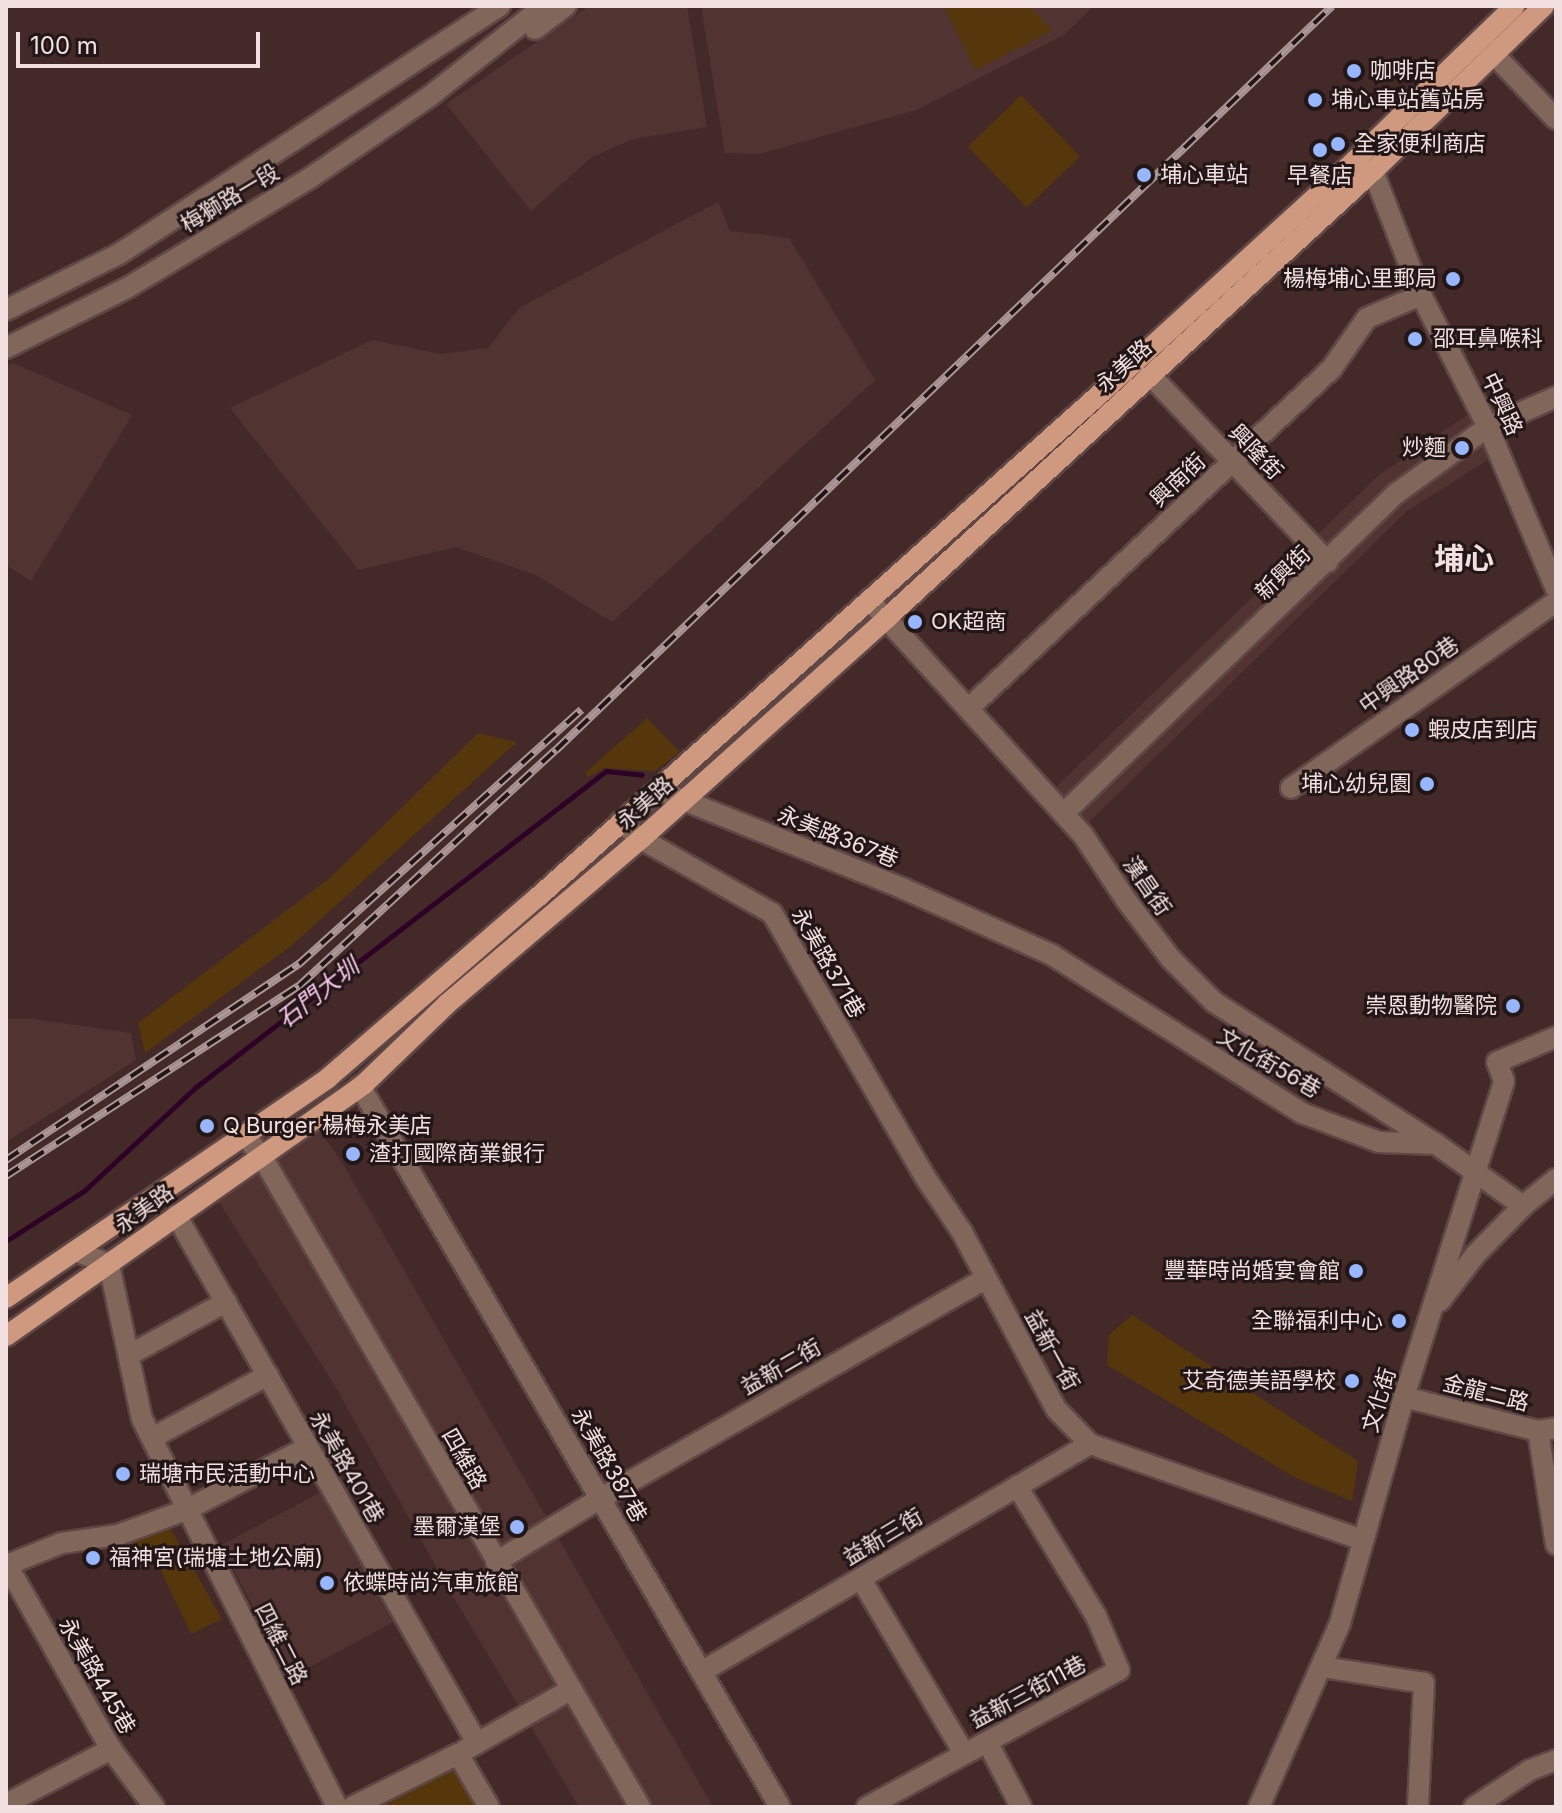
<!DOCTYPE html>
<meta charset="utf-8">
<style>
body{margin:0}
#map{position:relative;width:1562px;height:1813px;overflow:hidden;background:#432a29;font-family:Inter,"Noto Sans TC",sans-serif}
div>[style]{position:absolute}
.built>*{inset:0;background:#513331;transform-origin:0 0}
.green>*{inset:0;background:#56360b;transform-origin:0 0}
.stream>*{height:5px;margin:-2.5px;padding:0 2.5px;transform-origin:2.5px;border-radius:2.5px;background:#2e0126}
.roads{filter:drop-shadow(2px 0 #5f4746) drop-shadow(-2px 0 #5f4746) drop-shadow(0 2px #5f4746) drop-shadow(0 -2px #5f4746)}
.minor>*{height:20px;margin:-10px;padding:0 10px;transform-origin:10px;border-radius:10px;background:#81665a}
.major>*{height:20px;margin:-10px;padding:0 10px;transform-origin:10px;border-radius:10px;background:#cf997f}
.rail>*{height:8px;margin-top:-4px;transform-origin:0;background:repeating-linear-gradient(90deg,#221616 0 15px,#ab9796 0 30px);box-sizing:border-box;border-block:2px solid #ab9796}
.dots>*{width:22px;height:22px;translate:-50% -50%;box-sizing:border-box;border:4px solid #221616;border-radius:50%}
span{translate:-50% -50%;white-space:nowrap;text-align:center;line-height:1.15;-webkit-text-stroke:6px #221616;paint-order:stroke}
.poi-label{font-size:22px;color:#f1e0df}
.left{translate:0 -50%;text-align:left}
.right{translate:-100% -50%;text-align:right}
.street-label{font-size:22px;color:#f1e0df}
.water-label{font-size:24px;color:#f7c7ea;font-style:italic}
.district-label{font-size:30px;color:#f1e0df;font-weight:700}
.frame{position:absolute;inset:0;border:8px solid #f1e0df;pointer-events:none}
.scale{position:absolute;left:16px;top:32px;width:244px;height:36px;box-sizing:border-box;border:4px solid #f1e0df;border-top:0;padding-left:10px;font-size:24px;line-height:28px;white-space:nowrap;color:#f1e0df;-webkit-text-stroke:6px #221616;paint-order:stroke}
</style>
<div id="map">
<div class="built">
<i style="clip-path:polygon(589px 6px,687px 6px,707px 127px,633px 139px,592px 157px,531px 211px,446px 104px)"></i>
<i style="clip-path:polygon(701px 6px,1094px 6px,1064px 35px,916px 110px,759px 154px,725px 153px)"></i>
<i style="clip-path:polygon(718px 202px,730px 231px,789px 238px,875px 380px,612px 622px,536px 575px,456px 547px,359px 570px,230px 408px,372px 340px,441px 354px,488px 348px,519px 308px)"></i>
<i style="clip-path:polygon(13px 363px,132px 415px,31px 581px,6px 565px,6px 366px)"></i>
<i style="clip-path:polygon(1470px 413px,1494px 456px,1407px 511px,1085px 826px,1054px 789px,1379px 475px)"></i>
<i style="clip-path:polygon(6px 1019px,33px 1019px,131px 1033px,136px 1060px,6px 1142px)"></i>
<i style="clip-path:polygon(317px 1127px,340px 1159px,713px 1807px,579px 1807px,448px 1588px,335px 1386px,219px 1202px)"></i>
<i style="left:323px;top:1491px;width:149px;height:116px;rotate:62deg"></i>
</div>
<div class="green">
<i style="clip-path:polygon(944px 6px,1029px 6px,1053px 30px,975px 70px)"></i>
<i style="left:1021px;top:95px;width:85px;height:74px;rotate:46deg"></i>
<i style="clip-path:polygon(647px 718px,680px 752px,655px 771px,604px 768px,588px 777px,585px 773px)"></i>
<i style="clip-path:polygon(478px 733px,517px 742px,291px 946px,145px 1053px,138px 1023px,331px 877px)"></i>
<i style="clip-path:polygon(1132px 1315px,1358px 1461px,1352px 1501px,1296px 1478px,1107px 1365px,1109px 1335px)"></i>
<i style="clip-path:polygon(166px 1521px,222px 1619px,191px 1634px,152px 1552px,125px 1564px,118px 1546px)"></i>
<i style="clip-path:polygon(456px 1762px,479px 1807px,366px 1807px)"></i>
</div>
<div class="stream">
<i style="left:6px;top:1241px;width:94px;rotate:-32.8deg"></i>
<i style="left:85px;top:1190px;width:151px;rotate:-42.9deg"></i>
<i style="left:196px;top:1087px;width:518px;rotate:-37.62deg"></i>
<i style="left:606px;top:771px;width:36px;rotate:6deg"></i>
</div>
<div class="roads">
<div class="minor">
<i style="left:535px;top:29px;width:39px;rotate:-37deg"></i>
<i style="left:1483px;top:43px;width:105px;rotate:46.2deg"></i>
<i style="left:1361px;top:160px;width:16px;rotate:43deg"></i>
<i style="left:1373px;top:171px;width:133px;rotate:68.8deg"></i>
<i style="left:1421px;top:295px;width:148px;rotate:63.1deg"></i>
<i style="left:1488px;top:427px;width:176px;rotate:67.2deg"></i>
<i style="left:6px;top:310px;width:126px;rotate:-26.4deg"></i>
<i style="left:119px;top:254px;width:455px;rotate:-33.1deg"></i>
<i style="left:6px;top:348px;width:135px;rotate:-26.4deg"></i>
<i style="left:127px;top:288px;width:214px;rotate:-31deg"></i>
<i style="left:310px;top:178px;width:145px;rotate:-34.3deg"></i>
<i style="left:430px;top:96px;width:145px;rotate:-38.3deg"></i>
<i style="left:1150px;top:375px;width:258px;rotate:46.4deg"></i>
<i style="left:869px;top:600px;width:318px;rotate:47.7deg"></i>
<i style="left:1083px;top:835px;width:78px;rotate:56.5deg"></i>
<i style="left:1126px;top:900px;width:74px;rotate:52.7deg"></i>
<i style="left:1171px;top:959px;width:61px;rotate:45deg"></i>
<i style="left:1214px;top:1002px;width:264px;rotate:32.6deg"></i>
<i style="left:1436px;top:1144px;width:107px;rotate:35.5deg"></i>
<i style="left:969px;top:708px;width:497px;rotate:-43.1deg"></i>
<i style="left:1332px;top:368px;width:61px;rotate:-55deg"></i>
<i style="left:1367px;top:318px;width:59px;rotate:-23.1deg"></i>
<i style="left:1291px;top:788px;width:324px;rotate:-35.1deg"></i>
<i style="left:658px;top:790px;width:265px;rotate:21.9deg"></i>
<i style="left:904px;top:889px;width:162px;rotate:24deg"></i>
<i style="left:1052px;top:955px;width:296px;rotate:32.3deg"></i>
<i style="left:1302px;top:1113px;width:82px;rotate:20.6deg"></i>
<i style="left:1379px;top:1142px;width:57px;rotate:2deg"></i>
<i style="left:1064px;top:813px;width:462px;rotate:-43.9deg"></i>
<i style="left:1397px;top:493px;width:112px;rotate:-36deg"></i>
<i style="left:1488px;top:427px;width:74px;rotate:-23.8deg"></i>
<i style="left:620px;top:822px;width:27px;rotate:39deg"></i>
<i style="left:641px;top:839px;width:150px;rotate:29.5deg"></i>
<i style="left:772px;top:913px;width:305px;rotate:59.9deg"></i>
<i style="left:925px;top:1177px;width:66px;rotate:56.1deg"></i>
<i style="left:962px;top:1232px;width:200px;rotate:62deg"></i>
<i style="left:1056px;top:1409px;width:49px;rotate:45.8deg"></i>
<i style="left:1090px;top:1444px;width:289px;rotate:19.4deg"></i>
<i style="left:360px;top:1086px;width:834px;rotate:59.78deg"></i>
<i style="left:244px;top:1135px;width:26px;rotate:50deg"></i>
<i style="left:261px;top:1155px;width:754px;rotate:59.83deg"></i>
<i style="left:176px;top:1215px;width:608px;rotate:60.31deg"></i>
<i style="left:75px;top:1251px;width:36px;rotate:21deg"></i>
<i style="left:109px;top:1264px;width:158px;rotate:78deg"></i>
<i style="left:142px;top:1419px;width:434px;rotate:63.3deg"></i>
<i style="left:1440px;top:1301px;width:58px;rotate:-52.7deg"></i>
<i style="left:1475px;top:1255px;width:69px;rotate:-45.6deg"></i>
<i style="left:1523px;top:1206px;width:43px;rotate:-39.3deg"></i>
<i style="left:129px;top:1355px;width:111px;rotate:-28.7deg"></i>
<i style="left:1404px;top:1397px;width:138px;rotate:14.2deg"></i>
<i style="left:1538px;top:1431px;width:18px;rotate:-9deg"></i>
<i style="left:1538px;top:1431px;width:115px;rotate:81deg"></i>
<i style="left:152px;top:1438px;width:132px;rotate:-28.5deg"></i>
<i style="left:496px;top:1562px;width:123px;rotate:-31.4deg"></i>
<i style="left:601px;top:1498px;width:442px;rotate:-29.7deg"></i>
<i style="left:6px;top:1563px;width:214px;rotate:60.6deg"></i>
<i style="left:111px;top:1749px;width:72px;rotate:53.4deg"></i>
<i style="left:7px;top:1565px;width:59px;rotate:-21.8deg"></i>
<i style="left:62px;top:1543px;width:57px;rotate:-8.1deg"></i>
<i style="left:118px;top:1535px;width:72px;rotate:-20.2deg"></i>
<i style="left:186px;top:1510px;width:137px;rotate:-27.3deg"></i>
<i style="left:861px;top:1579px;width:202px;rotate:59.4deg"></i>
<i style="left:1322px;top:1667px;width:103px;rotate:8.9deg"></i>
<i style="left:1424px;top:1683px;width:124px;rotate:92.8deg"></i>
<i style="left:701px;top:1672px;width:451px;rotate:-30.4deg"></i>
<i style="left:465px;top:1750px;width:123px;rotate:-29.7deg"></i>
<i style="left:992px;top:1751px;width:63px;rotate:62.6deg"></i>
<i style="left:6px;top:1804px;width:119px;rotate:-27.6deg"></i>
<i style="left:352px;top:1807px;width:119px;rotate:-26.6deg"></i>
<i style="left:458px;top:1754px;width:61px;rotate:59.7deg"></i>
<i style="left:867px;top:1807px;width:287px;rotate:-28.5deg"></i>
<i style="left:1119px;top:1670px;width:59px;rotate:-113.1deg"></i>
<i style="left:1096px;top:1616px;width:152px;rotate:-121.3deg"></i>
<i style="left:1259px;top:1807px;width:201px;rotate:-66.2deg"></i>
<i style="left:1340px;top:1623px;width:235px;rotate:-74.2deg"></i>
<i style="left:1404px;top:1397px;width:331px;rotate:-72.4deg"></i>
<i style="left:1504px;top:1081px;width:20px;rotate:-110deg"></i>
<i style="left:1497px;top:1062px;width:64px;rotate:-23deg"></i>
<i style="left:1474px;top:1807px;width:67px;rotate:-33.5deg"></i>
<i style="left:1530px;top:1770px;width:28px;rotate:-21deg"></i>
</div>
<div class="major">
<i style="left:6px;top:1298px;width:390px;rotate:-34.3deg"></i>
<i style="left:328px;top:1078px;width:277px;rotate:-40.8deg"></i>
<i style="left:538px;top:897px;width:757px;rotate:-41.84deg"></i>
<i style="left:1102px;top:392px;width:332px;rotate:-42.4deg"></i>
<i style="left:1347px;top:168px;width:233px;rotate:-44deg"></i>
<i style="left:6px;top:1336px;width:438px;rotate:-35.1deg"></i>
<i style="left:364px;top:1084px;width:115px;rotate:-43.9deg"></i>
<i style="left:447px;top:1004px;width:255px;rotate:-40.4deg"></i>
<i style="left:641px;top:839px;width:332px;rotate:-41.9deg"></i>
<i style="left:888px;top:617px;width:659px;rotate:-42.6deg"></i>
<i style="left:1373px;top:171px;width:238px;rotate:-44deg"></i>
</div>
</div>
<div class="rail">
<i style="left:6px;top:1160px;width:353px;rotate:-33.8deg"></i>
<i style="left:299px;top:964px;width:380px;rotate:-42deg"></i>
<i style="left:6px;top:1176px;width:349px;rotate:-33deg"></i>
<i style="left:299px;top:986px;width:349px;rotate:-42.6deg"></i>
<i style="left:556px;top:750px;width:1075px;rotate:-43.79deg"></i>
</div>
<div class="dots">
<i style="left:1354px;top:71px;background:#97b6fd"></i>
<i style="left:1315px;top:100px;background:#97b6fd"></i>
<i style="left:1338px;top:144px;background:#97b6fd"></i>
<i style="left:1320px;top:150px;background:#97b6fd"></i>
<i style="left:1144px;top:175px;background:#97b6fd"></i>
<i style="left:1453px;top:279px;background:#97b6fd"></i>
<i style="left:1415px;top:339px;background:#97b6fd"></i>
<i style="left:1462px;top:448px;background:#97b6fd"></i>
<i style="left:915px;top:622px;background:#97b6fd"></i>
<i style="left:1412px;top:730px;background:#97b6fd"></i>
<i style="left:1427px;top:784px;background:#97b6fd"></i>
<i style="left:1513px;top:1006px;background:#97b6fd"></i>
<i style="left:207px;top:1126px;background:#97b6fd"></i>
<i style="left:353px;top:1154px;background:#97b6fd"></i>
<i style="left:1356px;top:1271px;background:#97b6fd"></i>
<i style="left:1399px;top:1321px;background:#97b6fd"></i>
<i style="left:1352px;top:1381px;background:#97b6fd"></i>
<i style="left:123px;top:1474px;background:#97b6fd"></i>
<i style="left:517px;top:1527px;background:#97b6fd"></i>
<i style="left:93px;top:1558px;background:#97b6fd"></i>
<i style="left:327px;top:1583px;background:#97b6fd"></i>
</div>
<div class="poi-label">
<span class="left" style="left:1370px;top:71px">咖啡店</span>
<span class="left" style="left:1331px;top:100px">埔心車站舊站房</span>
<span class="left" style="left:1354px;top:144px">全家便利商店</span>
<span class="left" style="left:1160px;top:175px">埔心車站</span>
<span style="left:1320px;top:176px">早餐店</span>
<span class="right" style="left:1437px;top:279px">楊梅埔心里郵局</span>
<span class="left" style="left:1433px;top:339px">邵耳鼻喉科</span>
<span class="right" style="left:1446px;top:448px">炒麵</span>
<span class="left" style="left:931px;top:622px">OK超商</span>
<span class="left" style="left:1428px;top:730px">蝦皮店到店</span>
<span class="right" style="left:1411px;top:784px">埔心幼兒園</span>
<span class="right" style="left:1497px;top:1006px">崇恩動物醫院</span>
<span class="left" style="left:223px;top:1126px">Q Burger 楊梅永美店</span>
<span class="left" style="left:369px;top:1154px">渣打國際商業銀行</span>
<span class="right" style="left:1340px;top:1271px">豐華時尚婚宴會館</span>
<span class="right" style="left:1383px;top:1321px">全聯福利中心</span>
<span class="right" style="left:1336px;top:1381px">艾奇德美語學校</span>
<span class="left" style="left:139px;top:1474px">瑞塘市民活動中心</span>
<span class="right" style="left:501px;top:1527px">墨爾漢堡</span>
<span class="left" style="left:109px;top:1558px">福神宮(瑞塘土地公廟)</span>
<span class="left" style="left:343px;top:1583px">依蝶時尚汽車旅館</span>
</div>
<div class="street-label">
<span style="left:230px;top:198px;rotate:-31deg">梅獅路一段</span>
<span style="left:1124px;top:366px;rotate:-42deg">永美路</span>
<span style="left:1502px;top:404px;rotate:65deg">中興路</span>
<span style="left:1256px;top:452px;rotate:46deg">興隆街</span>
<span style="left:1178px;top:480px;rotate:-43deg">興南街</span>
<span style="left:1283px;top:573px;rotate:-44deg">新興街</span>
<span style="left:1409px;top:675px;rotate:-35deg">中興路80巷</span>
<span style="left:645px;top:803px;rotate:-42deg">永美路</span>
<span style="left:838px;top:837px;rotate:22deg">永美路367巷</span>
<span style="left:1147px;top:886px;rotate:55deg">漢昌街</span>
<span style="left:828px;top:963px;rotate:60deg">永美路371巷</span>
<span style="left:1269px;top:1063px;rotate:30deg">文化街56巷</span>
<span style="left:144px;top:1209px;rotate:-36deg">永美路</span>
<span style="left:1052px;top:1350px;rotate:61deg">益新一街</span>
<span style="left:781px;top:1367px;rotate:-30deg">益新二街</span>
<span style="left:1486px;top:1393px;rotate:14deg">金龍二路</span>
<span style="left:1379px;top:1400px;rotate:-73deg">文化街</span>
<span style="left:464px;top:1459px;rotate:60deg">四維路</span>
<span style="left:609px;top:1465px;rotate:60deg">永美路387巷</span>
<span style="left:347px;top:1467px;rotate:60deg">永美路401巷</span>
<span style="left:883px;top:1537px;rotate:-31deg">益新三街</span>
<span style="left:281px;top:1644px;rotate:63deg">四維二路</span>
<span style="left:97px;top:1676px;rotate:60deg">永美路445巷</span>
<span style="left:1028px;top:1692px;rotate:-28deg">益新三街11巷</span>
</div>
<div class="water-label">
<span style="left:318px;top:993px;rotate:-38deg">石門大圳</span>
</div>
<div class="district-label">
<span style="left:1464px;top:558px">埔心</span>
</div>
<div class="frame"></div>
<div class="scale">100 m</div>
</div>
